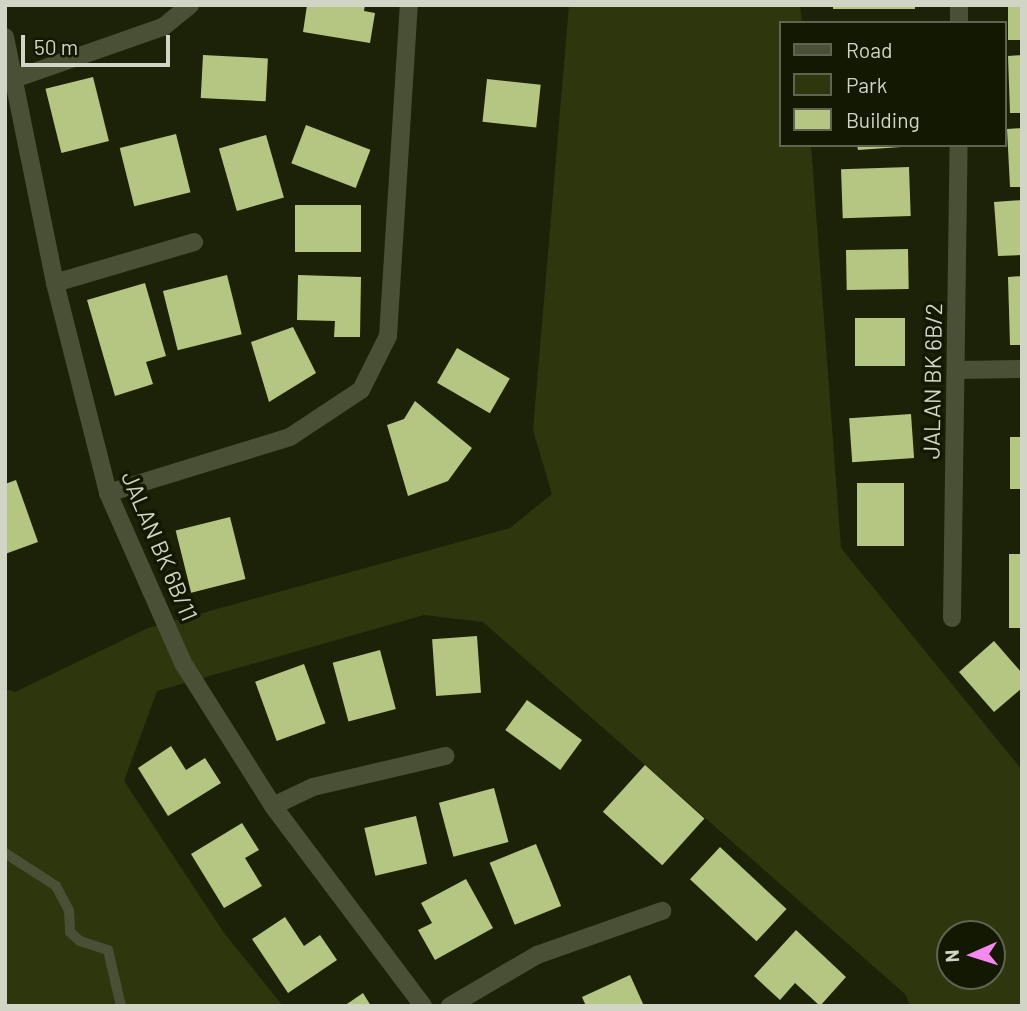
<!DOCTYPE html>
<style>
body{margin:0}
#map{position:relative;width:1027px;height:1011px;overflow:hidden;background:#1c2208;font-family:Barlow,sans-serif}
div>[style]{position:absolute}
.green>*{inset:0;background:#2e360d}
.building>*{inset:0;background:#b5c682;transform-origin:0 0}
.service>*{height:10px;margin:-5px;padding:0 5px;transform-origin:5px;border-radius:5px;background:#495035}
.minor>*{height:18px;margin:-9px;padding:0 9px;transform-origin:9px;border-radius:9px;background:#495035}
span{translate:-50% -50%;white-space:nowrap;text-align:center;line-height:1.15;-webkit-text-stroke:7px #131802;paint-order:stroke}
.street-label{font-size:23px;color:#d0d5c5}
.frame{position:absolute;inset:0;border:7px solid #d0d5c5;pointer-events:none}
.legend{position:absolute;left:779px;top:21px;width:228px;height:126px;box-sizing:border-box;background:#131802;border:2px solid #5f6450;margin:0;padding:9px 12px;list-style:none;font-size:21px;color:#d0d5c5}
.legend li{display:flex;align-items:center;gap:14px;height:35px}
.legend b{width:35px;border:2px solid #5f6450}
.north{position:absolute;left:936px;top:920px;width:70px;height:70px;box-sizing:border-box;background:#131802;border:2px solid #5f6450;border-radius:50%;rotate:267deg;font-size:19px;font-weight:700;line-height:28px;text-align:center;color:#d0d5c5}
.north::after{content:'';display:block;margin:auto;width:24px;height:32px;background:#f689ed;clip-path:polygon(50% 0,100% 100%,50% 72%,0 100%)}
.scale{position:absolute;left:21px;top:35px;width:149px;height:32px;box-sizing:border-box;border:4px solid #d0d5c5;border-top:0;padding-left:9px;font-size:21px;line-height:24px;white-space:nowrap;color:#d0d5c5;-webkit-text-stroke:5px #131802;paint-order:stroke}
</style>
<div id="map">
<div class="green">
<i style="clip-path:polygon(evenodd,569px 5px,800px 5px,802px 23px,780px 23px,780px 145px,811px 145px,841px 548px,1022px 770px,1022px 1006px,910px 1006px,906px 995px,483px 622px,424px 615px,157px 691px,124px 781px,224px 933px,283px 1006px,5px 1006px,5px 689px,15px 692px,148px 628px,510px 528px,552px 494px,533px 430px,569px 5px,950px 934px,992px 934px,992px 976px,950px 976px,950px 934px)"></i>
</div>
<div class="building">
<i style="clip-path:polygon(307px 5px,365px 5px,364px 11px,375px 13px,370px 43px,303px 32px)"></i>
<i style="left:833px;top:5px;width:82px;height:4px"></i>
<i style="left:1008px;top:5px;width:14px;height:35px"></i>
<i style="left:203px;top:55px;width:65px;height:43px;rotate:3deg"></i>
<i style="clip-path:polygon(1022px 55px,1022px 113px,1010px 113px,1008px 56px)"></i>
<i style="left:93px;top:77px;width:66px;height:49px;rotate:76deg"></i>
<i style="left:487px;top:79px;width:54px;height:43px;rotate:6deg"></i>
<i style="left:306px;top:125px;width:69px;height:41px;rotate:21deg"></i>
<i style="clip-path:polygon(1022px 128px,1022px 187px,1010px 187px,1007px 129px)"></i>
<i style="left:176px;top:134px;width:60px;height:58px;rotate:76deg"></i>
<i style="left:266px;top:135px;width:65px;height:49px;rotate:74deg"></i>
<i style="clip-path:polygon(857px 145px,901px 145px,901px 147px,858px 150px)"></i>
<i style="left:909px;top:167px;width:49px;height:68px;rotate:88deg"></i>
<i style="clip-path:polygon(1022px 200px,1022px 255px,998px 256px,994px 202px)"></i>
<i style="left:295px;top:205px;width:66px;height:47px"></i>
<i style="left:908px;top:249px;width:40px;height:62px;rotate:89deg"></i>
<i style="left:227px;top:275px;width:61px;height:66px;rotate:76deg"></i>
<i style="clip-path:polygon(298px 275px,361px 277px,360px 337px,334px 337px,335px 321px,297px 320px)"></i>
<i style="clip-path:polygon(1022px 276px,1022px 345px,1010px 345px,1008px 277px)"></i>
<i style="clip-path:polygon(145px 283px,166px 356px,146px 362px,153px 384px,115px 396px,87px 300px)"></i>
<i style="left:855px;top:318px;width:50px;height:48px"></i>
<i style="clip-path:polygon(293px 327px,316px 373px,269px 402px,251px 342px)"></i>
<i style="left:457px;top:348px;width:61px;height:40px;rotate:30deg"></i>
<i style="clip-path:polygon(415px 401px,472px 448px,448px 481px,408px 496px,387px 425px,404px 419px)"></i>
<i style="left:911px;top:414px;width:44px;height:62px;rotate:86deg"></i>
<i style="left:1010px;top:437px;width:12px;height:52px"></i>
<i style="clip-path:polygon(16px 480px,38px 542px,5px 554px,5px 484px)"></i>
<i style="left:857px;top:483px;width:47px;height:63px"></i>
<i style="left:230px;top:517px;width:64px;height:56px;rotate:76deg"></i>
<i style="left:1009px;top:554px;width:13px;height:74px"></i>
<i style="left:477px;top:636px;width:57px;height:45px;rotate:86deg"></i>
<i style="clip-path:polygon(994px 641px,1022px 673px,1022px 688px,994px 712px,959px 672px)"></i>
<i style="left:380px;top:650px;width:61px;height:49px;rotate:75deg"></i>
<i style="left:304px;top:664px;width:63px;height:52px;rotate:70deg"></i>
<i style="left:527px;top:700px;width:68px;height:37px;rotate:36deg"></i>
<i style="clip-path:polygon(171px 746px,186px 770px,205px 758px,221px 783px,168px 816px,138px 768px)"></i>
<i style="left:645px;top:765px;width:80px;height:63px;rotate:42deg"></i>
<i style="left:494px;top:788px;width:56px;height:57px;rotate:75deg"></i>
<i style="left:416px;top:816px;width:49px;height:53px;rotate:77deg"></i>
<i style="clip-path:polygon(242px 823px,259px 850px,245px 858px,262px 886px,224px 908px,191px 854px)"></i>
<i style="left:536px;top:844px;width:67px;height:50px;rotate:68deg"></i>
<i style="left:720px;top:847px;width:91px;height:44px;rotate:43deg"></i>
<i style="clip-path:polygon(466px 879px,493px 928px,435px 960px,418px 930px,432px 923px,421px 903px)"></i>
<i style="clip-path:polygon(285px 917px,304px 946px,320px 935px,337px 960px,288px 993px,252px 939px)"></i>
<i style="clip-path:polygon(796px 930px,846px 977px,820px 1006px,795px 983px,780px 1000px,754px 976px)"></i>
<i style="clip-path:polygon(630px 975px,644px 1006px,586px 1006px,582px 997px)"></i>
<i style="clip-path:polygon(363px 993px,371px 1006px,344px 1006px)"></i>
</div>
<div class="service">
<i style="left:5px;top:853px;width:61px;rotate:32.9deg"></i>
<i style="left:56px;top:886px;width:27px;rotate:62deg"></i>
<i style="left:69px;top:910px;width:22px;rotate:87deg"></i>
<i style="left:70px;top:932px;width:13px;rotate:42deg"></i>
<i style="left:80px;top:941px;width:29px;rotate:18deg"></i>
<i style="left:108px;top:950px;width:57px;rotate:76.9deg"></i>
</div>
<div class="minor">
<i style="left:959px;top:23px;width:18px;rotate:-90deg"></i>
<i style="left:5px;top:37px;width:251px;rotate:78.5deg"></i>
<i style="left:55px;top:283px;width:217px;rotate:75.8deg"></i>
<i style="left:108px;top:493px;width:186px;rotate:66.2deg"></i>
<i style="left:183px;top:663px;width:169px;rotate:57.8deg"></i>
<i style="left:273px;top:806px;width:250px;rotate:53.1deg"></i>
<i style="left:17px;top:78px;width:155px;rotate:-19.3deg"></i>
<i style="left:163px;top:27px;width:35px;rotate:-39deg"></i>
<i style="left:55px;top:283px;width:145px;rotate:-16.4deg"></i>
<i style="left:958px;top:370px;width:64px;rotate:-0.9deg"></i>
<i style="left:108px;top:493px;width:190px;rotate:-17.1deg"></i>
<i style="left:290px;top:437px;width:85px;rotate:-33.5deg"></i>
<i style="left:361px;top:390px;width:60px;rotate:-63.4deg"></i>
<i style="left:388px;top:336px;width:332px;rotate:-86.4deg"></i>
<i style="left:952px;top:618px;width:473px;rotate:-89.2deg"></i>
<i style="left:273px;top:806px;width:44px;rotate:-25.4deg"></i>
<i style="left:313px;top:787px;width:136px;rotate:-13.2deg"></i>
<i style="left:450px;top:1006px;width:101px;rotate:-30.4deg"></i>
<i style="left:537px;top:955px;width:133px;rotate:-19.4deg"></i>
</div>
<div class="street-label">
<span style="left:932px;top:381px;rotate:-89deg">JALAN BK 6B/2</span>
<span style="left:160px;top:546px;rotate:67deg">JALAN BK 6B/11</span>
</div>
<div class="frame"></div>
<ul class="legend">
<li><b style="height:9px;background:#495035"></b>Road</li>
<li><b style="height:19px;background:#2e360d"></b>Park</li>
<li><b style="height:19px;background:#b5c682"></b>Building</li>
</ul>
<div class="north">N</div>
<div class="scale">50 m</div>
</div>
